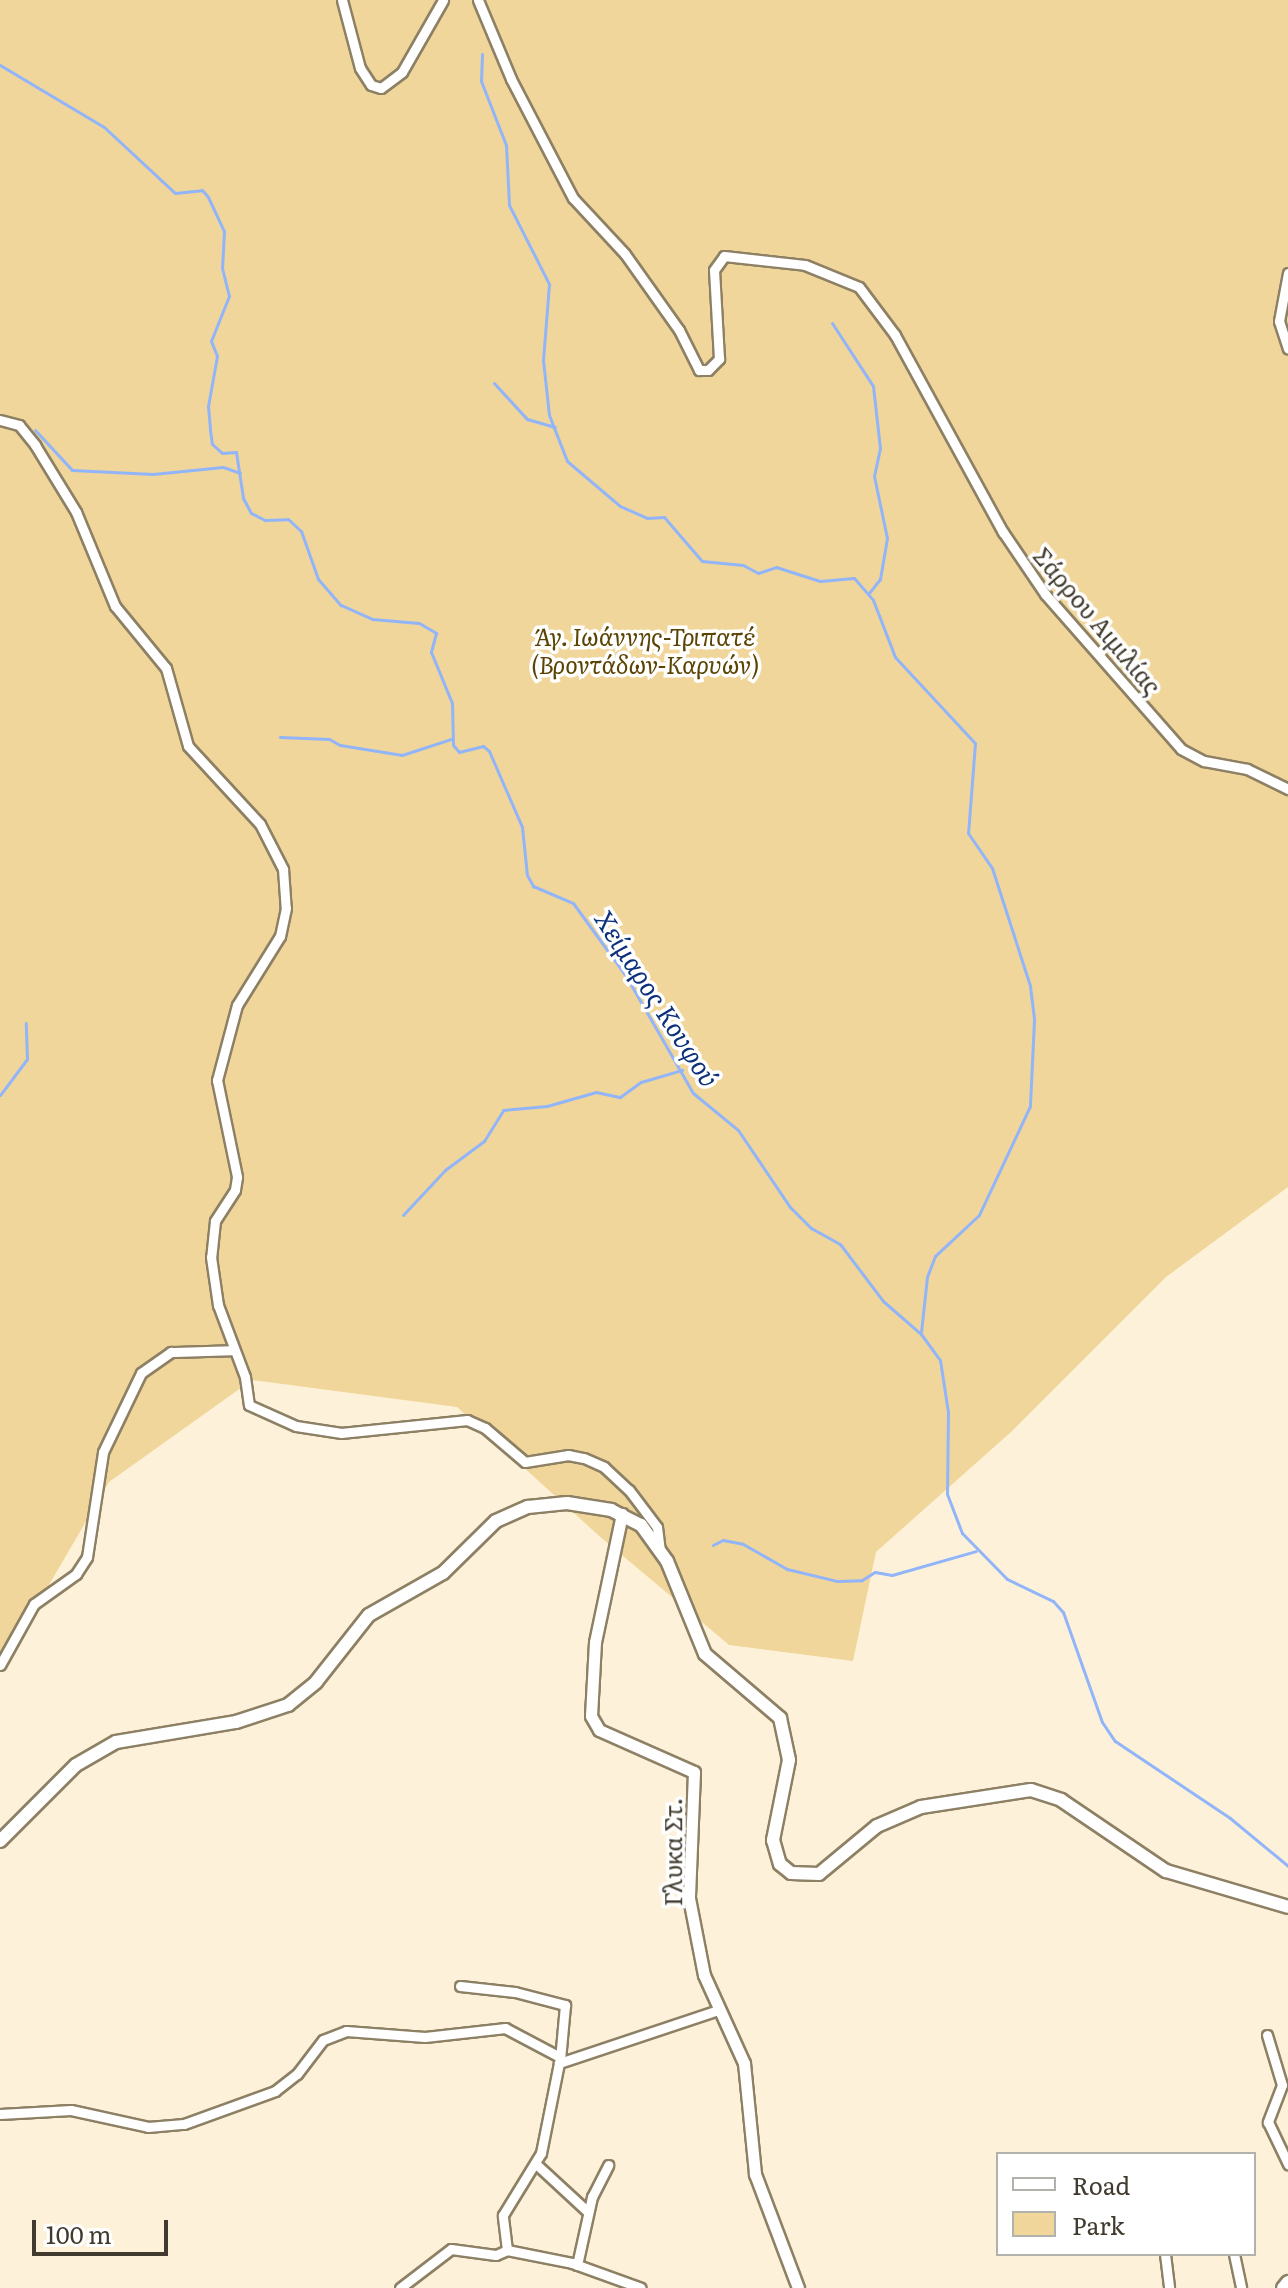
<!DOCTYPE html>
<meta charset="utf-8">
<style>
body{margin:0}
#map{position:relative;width:1288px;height:2288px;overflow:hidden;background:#fdf2d9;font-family:Literata,serif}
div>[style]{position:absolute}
.green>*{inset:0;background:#f1d69b}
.stream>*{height:3px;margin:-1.5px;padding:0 1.5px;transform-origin:1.5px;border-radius:1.5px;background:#91b5f8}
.roads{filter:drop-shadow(2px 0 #8d8064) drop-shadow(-2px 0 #8d8064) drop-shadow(0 2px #8d8064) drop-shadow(0 -2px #8d8064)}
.minor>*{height:9px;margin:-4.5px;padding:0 4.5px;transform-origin:4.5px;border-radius:4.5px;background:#fff}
.tertiary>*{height:11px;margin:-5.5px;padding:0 5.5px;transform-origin:5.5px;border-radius:5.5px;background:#fff}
.secondary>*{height:12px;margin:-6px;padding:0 6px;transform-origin:6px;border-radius:6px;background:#fff}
span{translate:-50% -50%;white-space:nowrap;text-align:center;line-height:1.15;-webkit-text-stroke:7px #fff;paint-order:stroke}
.street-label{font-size:24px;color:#413b2f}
.park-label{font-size:24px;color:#5b4403;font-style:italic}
.water-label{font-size:26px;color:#0d307b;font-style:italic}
.legend{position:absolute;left:996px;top:2152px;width:260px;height:104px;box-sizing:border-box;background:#fff;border:2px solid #b3b1ac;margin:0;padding:10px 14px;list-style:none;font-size:24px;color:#413b2f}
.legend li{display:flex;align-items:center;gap:16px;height:40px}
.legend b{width:40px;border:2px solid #b3b1ac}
.scale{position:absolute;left:32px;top:2220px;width:136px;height:36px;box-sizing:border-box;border:4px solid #413b2f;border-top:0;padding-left:10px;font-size:24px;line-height:28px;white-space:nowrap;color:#413b2f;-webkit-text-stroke:6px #fff;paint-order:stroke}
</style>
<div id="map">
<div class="green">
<i style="clip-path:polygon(0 0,1288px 0,1288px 1187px,1166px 1277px,1011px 1432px,876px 1552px,853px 1661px,729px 1645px,598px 1535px,457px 1407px,252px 1380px,109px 1482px,0 1669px)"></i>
</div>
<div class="stream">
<i style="left:482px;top:54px;width:27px;rotate:92deg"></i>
<i style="left:481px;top:81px;width:69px;rotate:68.7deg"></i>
<i style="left:506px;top:145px;width:60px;rotate:87.1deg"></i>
<i style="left:509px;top:205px;width:89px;rotate:63.1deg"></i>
<i style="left:549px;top:284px;width:76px;rotate:94.5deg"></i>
<i style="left:543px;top:360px;width:55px;rotate:83.8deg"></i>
<i style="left:549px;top:415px;width:49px;rotate:68.6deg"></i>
<i style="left:567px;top:461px;width:70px;rotate:40.3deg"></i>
<i style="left:620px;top:506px;width:30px;rotate:24deg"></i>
<i style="left:647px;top:518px;width:17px;rotate:-3deg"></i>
<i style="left:664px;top:517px;width:58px;rotate:49.2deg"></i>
<i style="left:702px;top:561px;width:41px;rotate:5.6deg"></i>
<i style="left:743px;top:565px;width:17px;rotate:28deg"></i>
<i style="left:758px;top:573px;width:19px;rotate:-18deg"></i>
<i style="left:776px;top:567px;width:46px;rotate:17.7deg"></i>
<i style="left:820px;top:581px;width:34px;rotate:-5deg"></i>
<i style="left:854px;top:578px;width:29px;rotate:49deg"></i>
<i style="left:873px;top:600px;width:61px;rotate:68.9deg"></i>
<i style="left:895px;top:657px;width:117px;rotate:47.1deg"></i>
<i style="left:975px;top:743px;width:90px;rotate:94.4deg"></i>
<i style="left:968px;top:833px;width:42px;rotate:55.6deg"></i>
<i style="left:992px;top:868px;width:124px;rotate:72.1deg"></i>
<i style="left:1030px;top:986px;width:34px;rotate:83deg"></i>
<i style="left:1034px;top:1020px;width:86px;rotate:92.7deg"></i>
<i style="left:1030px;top:1106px;width:120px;rotate:115.1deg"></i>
<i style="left:979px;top:1215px;width:60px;rotate:137deg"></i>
<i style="left:935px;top:1256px;width:22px;rotate:111deg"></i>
<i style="left:927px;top:1277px;width:55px;rotate:96.2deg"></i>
<i style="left:0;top:65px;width:121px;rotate:30.8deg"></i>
<i style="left:104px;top:127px;width:97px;rotate:42.9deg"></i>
<i style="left:175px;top:193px;width:27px;rotate:-6deg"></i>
<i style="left:202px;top:190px;width:9px;rotate:49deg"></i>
<i style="left:208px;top:197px;width:38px;rotate:65deg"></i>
<i style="left:224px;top:231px;width:37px;rotate:93deg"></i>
<i style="left:222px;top:268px;width:29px;rotate:76deg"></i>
<i style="left:229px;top:296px;width:48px;rotate:111.8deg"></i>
<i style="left:211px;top:341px;width:16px;rotate:68deg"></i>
<i style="left:217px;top:356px;width:51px;rotate:100.2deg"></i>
<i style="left:208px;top:406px;width:24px;rotate:85deg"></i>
<i style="left:210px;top:430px;width:14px;rotate:82deg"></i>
<i style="left:212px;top:444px;width:13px;rotate:42deg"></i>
<i style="left:222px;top:453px;width:14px;rotate:-4deg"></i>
<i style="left:236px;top:452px;width:47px;rotate:81.3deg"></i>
<i style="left:243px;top:498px;width:17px;rotate:62deg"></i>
<i style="left:251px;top:513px;width:16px;rotate:27deg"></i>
<i style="left:265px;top:520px;width:23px;rotate:-2deg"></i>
<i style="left:288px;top:519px;width:18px;rotate:43deg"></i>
<i style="left:301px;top:531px;width:51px;rotate:70.5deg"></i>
<i style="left:318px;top:579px;width:35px;rotate:49deg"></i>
<i style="left:341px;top:605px;width:34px;rotate:24deg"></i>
<i style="left:372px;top:619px;width:47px;rotate:4.9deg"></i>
<i style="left:419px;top:623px;width:20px;rotate:30deg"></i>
<i style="left:436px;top:633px;width:20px;rotate:105deg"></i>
<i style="left:431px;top:652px;width:55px;rotate:67.6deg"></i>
<i style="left:452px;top:703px;width:42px;rotate:88.6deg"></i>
<i style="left:453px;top:745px;width:9px;rotate:49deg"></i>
<i style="left:459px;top:752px;width:25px;rotate:-14deg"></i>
<i style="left:483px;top:746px;width:8px;rotate:40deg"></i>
<i style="left:489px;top:751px;width:83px;rotate:66.5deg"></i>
<i style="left:522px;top:827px;width:48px;rotate:84.1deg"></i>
<i style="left:527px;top:875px;width:13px;rotate:61deg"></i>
<i style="left:533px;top:886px;width:43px;rotate:23deg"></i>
<i style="left:573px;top:903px;width:90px;rotate:54deg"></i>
<i style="left:626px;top:976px;width:135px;rotate:60.2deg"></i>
<i style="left:693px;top:1093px;width:58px;rotate:39.4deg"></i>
<i style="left:738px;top:1130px;width:93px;rotate:56deg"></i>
<i style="left:790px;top:1207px;width:30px;rotate:45deg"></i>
<i style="left:811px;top:1228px;width:33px;rotate:29deg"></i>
<i style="left:840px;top:1244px;width:71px;rotate:53deg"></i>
<i style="left:883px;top:1301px;width:50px;rotate:41deg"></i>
<i style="left:921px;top:1334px;width:32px;rotate:54deg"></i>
<i style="left:940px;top:1360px;width:53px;rotate:81.3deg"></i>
<i style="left:948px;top:1412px;width:82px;rotate:90.7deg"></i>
<i style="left:947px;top:1494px;width:42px;rotate:69deg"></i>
<i style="left:962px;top:1533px;width:64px;rotate:45.6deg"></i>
<i style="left:1007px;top:1579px;width:51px;rotate:25.6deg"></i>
<i style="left:1053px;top:1601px;width:15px;rotate:48deg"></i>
<i style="left:1063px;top:1612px;width:117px;rotate:70.5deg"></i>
<i style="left:1102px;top:1722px;width:23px;rotate:56deg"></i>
<i style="left:1115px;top:1741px;width:138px;rotate:33.8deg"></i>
<i style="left:1230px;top:1818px;width:75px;rotate:39.6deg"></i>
<i style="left:832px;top:323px;width:75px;rotate:56.9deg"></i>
<i style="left:873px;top:386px;width:62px;rotate:83.6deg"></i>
<i style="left:880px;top:448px;width:29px;rotate:102deg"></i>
<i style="left:874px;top:476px;width:63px;rotate:78.2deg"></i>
<i style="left:887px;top:538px;width:42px;rotate:99.7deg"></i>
<i style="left:880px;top:579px;width:18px;rotate:128deg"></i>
<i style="left:494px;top:383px;width:49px;rotate:47.5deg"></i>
<i style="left:527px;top:419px;width:29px;rotate:16deg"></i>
<i style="left:35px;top:430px;width:54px;rotate:47.2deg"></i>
<i style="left:72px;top:470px;width:81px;rotate:2.8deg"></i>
<i style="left:153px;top:474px;width:70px;rotate:-5.7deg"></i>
<i style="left:223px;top:467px;width:18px;rotate:19deg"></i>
<i style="left:280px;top:737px;width:49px;rotate:2.3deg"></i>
<i style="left:329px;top:739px;width:13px;rotate:29deg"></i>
<i style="left:340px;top:745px;width:63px;rotate:9.2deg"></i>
<i style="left:402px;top:755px;width:52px;rotate:-18.1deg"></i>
<i style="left:0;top:1095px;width:45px;rotate:-53.1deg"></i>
<i style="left:27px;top:1059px;width:36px;rotate:-92deg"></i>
<i style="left:403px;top:1215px;width:62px;rotate:-47deg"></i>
<i style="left:445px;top:1170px;width:49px;rotate:-36.6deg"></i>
<i style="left:484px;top:1141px;width:36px;rotate:-58deg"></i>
<i style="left:503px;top:1110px;width:44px;rotate:-5.2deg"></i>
<i style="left:547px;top:1106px;width:51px;rotate:-15.9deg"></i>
<i style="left:596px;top:1092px;width:25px;rotate:12deg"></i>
<i style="left:620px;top:1097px;width:26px;rotate:-36deg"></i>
<i style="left:641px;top:1082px;width:43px;rotate:-16.3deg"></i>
<i style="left:713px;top:1545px;width:11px;rotate:-27deg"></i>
<i style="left:723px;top:1540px;width:20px;rotate:11deg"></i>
<i style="left:743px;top:1544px;width:51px;rotate:29.6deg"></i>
<i style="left:787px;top:1569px;width:51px;rotate:13.5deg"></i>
<i style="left:837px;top:1581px;width:25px;rotate:-2deg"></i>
<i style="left:862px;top:1580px;width:15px;rotate:-32deg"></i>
<i style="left:875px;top:1572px;width:17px;rotate:10deg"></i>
<i style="left:892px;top:1575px;width:87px;rotate:-15.9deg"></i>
</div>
<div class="roads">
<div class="minor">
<i style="left:342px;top:0;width:70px;rotate:75.2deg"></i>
<i style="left:360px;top:68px;width:20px;rotate:57deg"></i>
<i style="left:371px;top:85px;width:10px;rotate:17deg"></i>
<i style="left:381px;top:88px;width:26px;rotate:-37deg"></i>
<i style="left:402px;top:72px;width:83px;rotate:-60.3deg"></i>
<i style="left:478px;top:0;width:86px;rotate:67.3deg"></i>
<i style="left:511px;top:79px;width:134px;rotate:62.5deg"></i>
<i style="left:573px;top:198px;width:76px;rotate:47.1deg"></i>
<i style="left:625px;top:254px;width:93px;rotate:54.6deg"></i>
<i style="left:679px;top:330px;width:45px;rotate:63.4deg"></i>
<i style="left:699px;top:370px;width:9px"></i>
<i style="left:708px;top:370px;width:16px;rotate:-45deg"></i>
<i style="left:719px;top:359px;width:89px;rotate:-93.2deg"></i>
<i style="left:714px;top:270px;width:17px;rotate:-54deg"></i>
<i style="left:724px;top:256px;width:81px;rotate:6.3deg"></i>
<i style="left:805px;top:265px;width:58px;rotate:22.2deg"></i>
<i style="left:859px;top:287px;width:60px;rotate:53.1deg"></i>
<i style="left:895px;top:335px;width:225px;rotate:61.3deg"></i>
<i style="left:1003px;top:532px;width:75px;rotate:55.9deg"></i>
<i style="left:1045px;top:594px;width:206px;rotate:48.7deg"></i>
<i style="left:1181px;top:749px;width:26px;rotate:28deg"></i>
<i style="left:1204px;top:761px;width:44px;rotate:10.5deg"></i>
<i style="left:1247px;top:769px;width:46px;rotate:26deg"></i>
<i style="left:1288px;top:273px;width:49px;rotate:100.6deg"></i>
<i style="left:1279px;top:321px;width:29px;rotate:72deg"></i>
<i style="left:0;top:420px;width:20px;rotate:15deg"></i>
<i style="left:19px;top:425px;width:26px;rotate:51deg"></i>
<i style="left:35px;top:445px;width:79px;rotate:58.5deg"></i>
<i style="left:76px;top:512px;width:102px;rotate:67.5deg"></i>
<i style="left:115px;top:606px;width:80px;rotate:50.6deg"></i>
<i style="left:166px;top:668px;width:81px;rotate:74.2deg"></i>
<i style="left:188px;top:746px;width:106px;rotate:47.3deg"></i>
<i style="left:260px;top:824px;width:51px;rotate:62.9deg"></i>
<i style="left:283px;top:869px;width:39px;rotate:86deg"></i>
<i style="left:286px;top:908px;width:29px;rotate:102deg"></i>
<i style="left:280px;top:936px;width:81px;rotate:121.9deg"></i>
<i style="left:237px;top:1005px;width:78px;rotate:104.9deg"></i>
<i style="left:217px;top:1080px;width:99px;rotate:78.3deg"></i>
<i style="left:237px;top:1177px;width:13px;rotate:99deg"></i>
<i style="left:235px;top:1190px;width:37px;rotate:123deg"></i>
<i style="left:215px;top:1221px;width:36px;rotate:96deg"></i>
<i style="left:211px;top:1257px;width:49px;rotate:81.7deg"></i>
<i style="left:218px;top:1305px;width:77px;rotate:69.4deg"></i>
<i style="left:245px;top:1377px;width:28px;rotate:82deg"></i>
<i style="left:249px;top:1405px;width:51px;rotate:24.1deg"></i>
<i style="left:296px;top:1426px;width:46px;rotate:8.8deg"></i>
<i style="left:341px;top:1433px;width:127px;rotate:-5.9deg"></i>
<i style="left:467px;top:1420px;width:20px;rotate:24deg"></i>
<i style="left:485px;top:1428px;width:52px;rotate:40.4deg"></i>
<i style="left:525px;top:1462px;width:44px;rotate:-9.2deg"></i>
<i style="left:568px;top:1455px;width:16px;rotate:11deg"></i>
<i style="left:584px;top:1458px;width:22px;rotate:24deg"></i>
<i style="left:604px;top:1467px;width:34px;rotate:43deg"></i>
<i style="left:629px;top:1490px;width:46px;rotate:52.9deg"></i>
<i style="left:657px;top:1527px;width:23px;rotate:83deg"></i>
<i style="left:0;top:1665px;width:70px;rotate:-60.9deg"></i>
<i style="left:34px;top:1604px;width:52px;rotate:-35.5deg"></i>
<i style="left:76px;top:1574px;width:20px;rotate:-57deg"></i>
<i style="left:87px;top:1557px;width:106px;rotate:-81.3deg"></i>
<i style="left:103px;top:1452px;width:88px;rotate:-64.3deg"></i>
<i style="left:141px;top:1373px;width:37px;rotate:-35deg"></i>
<i style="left:171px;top:1352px;width:63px;rotate:-1.8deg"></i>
<i style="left:460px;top:1986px;width:55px;rotate:6.2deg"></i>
<i style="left:515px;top:1992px;width:52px;rotate:14.6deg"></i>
<i style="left:565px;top:2005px;width:55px;rotate:95.2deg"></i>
<i style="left:1267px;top:2035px;width:52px;rotate:73.3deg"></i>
<i style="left:1282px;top:2085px;width:40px;rotate:111deg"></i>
<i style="left:1268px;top:2122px;width:47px;rotate:64.5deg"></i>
<i style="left:0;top:2114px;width:71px;rotate:-3.2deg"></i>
<i style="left:71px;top:2110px;width:79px;rotate:12.4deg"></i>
<i style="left:148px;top:2127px;width:36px;rotate:-5deg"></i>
<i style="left:184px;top:2124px;width:97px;rotate:-19.9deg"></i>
<i style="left:275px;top:2091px;width:28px;rotate:-38deg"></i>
<i style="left:297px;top:2074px;width:43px;rotate:-52.6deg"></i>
<i style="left:323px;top:2040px;width:25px;rotate:-21deg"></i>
<i style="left:346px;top:2031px;width:79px;rotate:4.3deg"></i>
<i style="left:425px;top:2037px;width:81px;rotate:-6.4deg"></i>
<i style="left:505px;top:2028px;width:62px;rotate:27.8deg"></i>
<i style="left:536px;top:2164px;width:71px;rotate:42.7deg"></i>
<i style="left:507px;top:2250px;width:66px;rotate:11.3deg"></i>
<i style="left:572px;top:2263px;width:73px;rotate:19.9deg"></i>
<i style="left:1165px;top:2254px;width:34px;rotate:83deg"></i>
<i style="left:1234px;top:2254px;width:35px;rotate:78deg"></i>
<i style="left:577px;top:2265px;width:70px;rotate:-77.6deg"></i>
<i style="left:592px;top:2197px;width:36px;rotate:-63deg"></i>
<i style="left:400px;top:2288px;width:64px;rotate:-37.4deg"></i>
<i style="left:451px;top:2249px;width:45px;rotate:7.6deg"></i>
<i style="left:496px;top:2255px;width:12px;rotate:-24deg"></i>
<i style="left:507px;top:2250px;width:35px;rotate:-97deg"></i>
<i style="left:503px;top:2215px;width:73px;rotate:-58.5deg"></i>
<i style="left:541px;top:2153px;width:92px;rotate:-78.7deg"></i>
<i style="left:559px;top:2063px;width:168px;rotate:-18.4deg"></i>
</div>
<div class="tertiary">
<i style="left:622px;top:1514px;width:131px;rotate:101.9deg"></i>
<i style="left:595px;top:1642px;width:74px;rotate:93.1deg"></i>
<i style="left:591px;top:1716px;width:16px;rotate:60deg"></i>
<i style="left:599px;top:1730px;width:104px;rotate:23.9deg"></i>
<i style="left:694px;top:1772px;width:126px;rotate:92.3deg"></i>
<i style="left:689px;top:1898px;width:78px;rotate:79deg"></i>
<i style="left:704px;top:1975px;width:97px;rotate:65.6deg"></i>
<i style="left:744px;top:2063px;width:112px;rotate:84.3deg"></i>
<i style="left:755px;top:2174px;width:122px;rotate:69.3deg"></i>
</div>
<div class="secondary">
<i style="left:0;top:1841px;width:107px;rotate:-45deg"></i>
<i style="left:76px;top:1765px;width:46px;rotate:-29.9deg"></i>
<i style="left:116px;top:1742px;width:122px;rotate:-9.5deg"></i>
<i style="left:236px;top:1722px;width:55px;rotate:-18.1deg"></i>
<i style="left:288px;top:1705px;width:36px;rotate:-39deg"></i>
<i style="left:316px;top:1682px;width:85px;rotate:-51.7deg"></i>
<i style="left:369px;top:1615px;width:85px;rotate:-29.6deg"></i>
<i style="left:443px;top:1573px;width:74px;rotate:-44.5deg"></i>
<i style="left:496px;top:1521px;width:35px;rotate:-24deg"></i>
<i style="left:528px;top:1507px;width:39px;rotate:-6deg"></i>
<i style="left:567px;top:1503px;width:45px;rotate:9deg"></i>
<i style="left:611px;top:1510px;width:34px;rotate:27deg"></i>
<i style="left:641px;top:1525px;width:44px;rotate:54.2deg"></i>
<i style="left:667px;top:1561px;width:100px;rotate:67.8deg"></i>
<i style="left:705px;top:1654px;width:99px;rotate:40.5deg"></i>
<i style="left:780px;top:1718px;width:43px;rotate:77.9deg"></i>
<i style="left:789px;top:1760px;width:82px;rotate:101.3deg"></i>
<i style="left:773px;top:1840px;width:25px;rotate:74deg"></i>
<i style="left:780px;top:1864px;width:14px;rotate:39deg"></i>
<i style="left:791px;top:1873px;width:28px;rotate:2deg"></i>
<i style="left:819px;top:1874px;width:75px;rotate:-39.6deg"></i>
<i style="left:877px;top:1826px;width:48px;rotate:-23.4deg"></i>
<i style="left:921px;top:1807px;width:111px;rotate:-8.8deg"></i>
<i style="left:1031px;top:1790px;width:32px;rotate:18deg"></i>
<i style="left:1061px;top:1800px;width:127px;rotate:34.1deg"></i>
<i style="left:1166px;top:1871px;width:127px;rotate:16.4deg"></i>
<i style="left:1283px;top:2288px;width:8px;rotate:-50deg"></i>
</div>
</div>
<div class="street-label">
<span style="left:1098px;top:620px;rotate:50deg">Σάρρου Αιμιλίας</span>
<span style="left:672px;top:1852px;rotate:-90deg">Γλυκα Στ.</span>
</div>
<div class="park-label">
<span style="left:645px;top:650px">Άγ. Ιωάννης-Τριπατέ<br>(Βροντάδων-Καρυών)</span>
</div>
<div class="water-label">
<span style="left:658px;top:998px;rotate:57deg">Χείμαρος Κουφού</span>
</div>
<ul class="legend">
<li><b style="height:10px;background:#fff"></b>Road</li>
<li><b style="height:22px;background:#f1d69b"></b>Park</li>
</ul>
<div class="scale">100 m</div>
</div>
